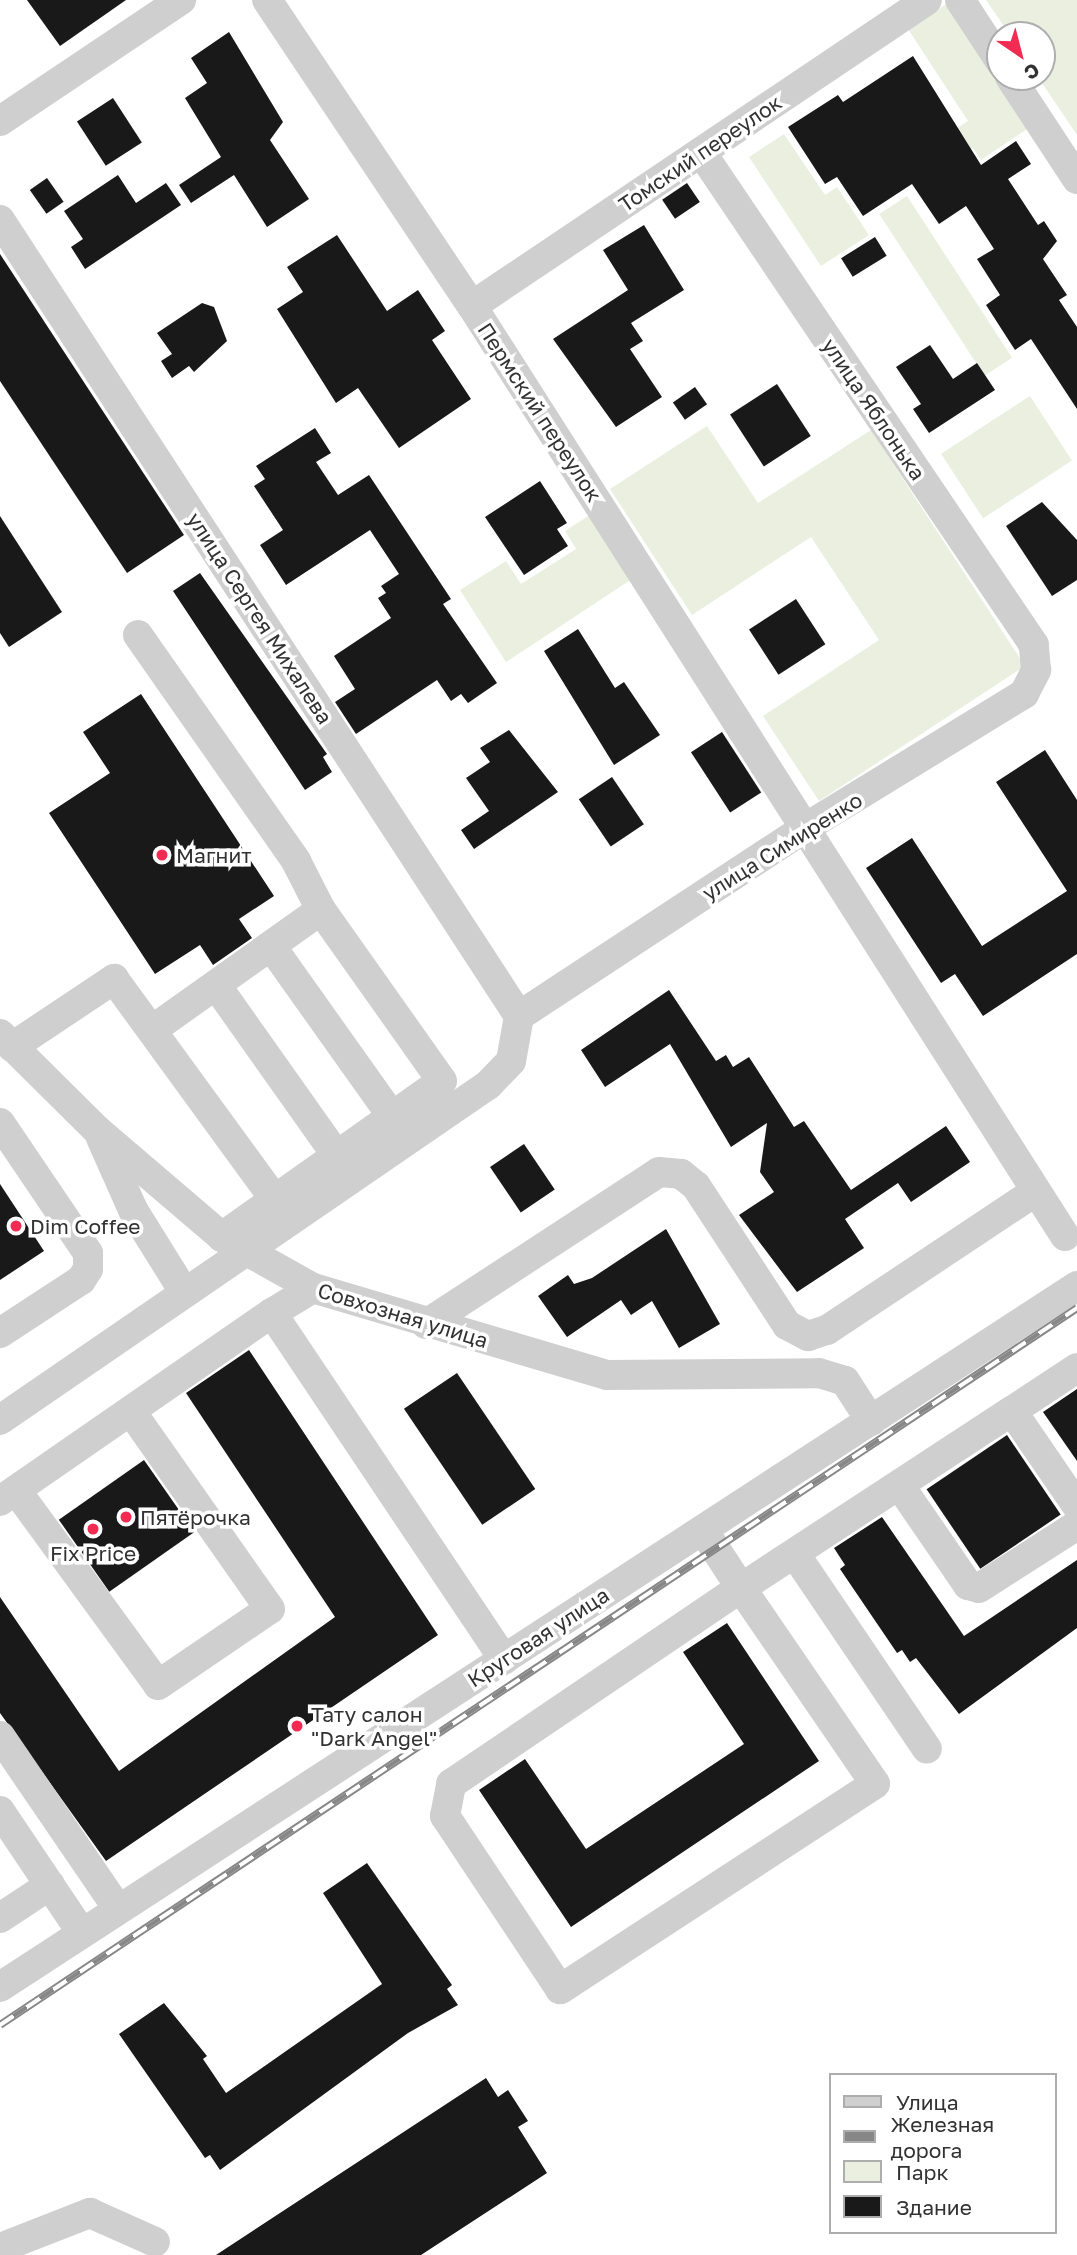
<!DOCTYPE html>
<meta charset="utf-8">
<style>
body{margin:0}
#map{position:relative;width:1077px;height:2255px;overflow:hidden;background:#fff;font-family:"Golos Text",sans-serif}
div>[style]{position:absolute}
.green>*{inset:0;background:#eaefe0;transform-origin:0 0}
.building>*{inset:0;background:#191919;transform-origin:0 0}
.minor>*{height:30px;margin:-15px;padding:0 15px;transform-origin:15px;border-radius:15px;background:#cfcfcf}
.rail>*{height:8px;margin-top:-4px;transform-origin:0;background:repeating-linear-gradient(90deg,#fff 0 16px,#878787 0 32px);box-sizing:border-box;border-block:2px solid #878787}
.dots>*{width:19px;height:19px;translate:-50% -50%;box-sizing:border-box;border:4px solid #fff;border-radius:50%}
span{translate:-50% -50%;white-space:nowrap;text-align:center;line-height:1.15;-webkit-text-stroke:7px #fff;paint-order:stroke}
.street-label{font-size:21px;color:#323232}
.poi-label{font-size:21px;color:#323232}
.left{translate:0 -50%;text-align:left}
.legend{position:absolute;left:829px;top:2073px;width:228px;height:161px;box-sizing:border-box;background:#fff;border:2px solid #adadad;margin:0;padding:9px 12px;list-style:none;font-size:21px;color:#323232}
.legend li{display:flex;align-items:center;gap:14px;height:35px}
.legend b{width:35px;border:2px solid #adadad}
.north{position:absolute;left:986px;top:21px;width:70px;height:70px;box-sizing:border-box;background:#fff;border:2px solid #adadad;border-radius:50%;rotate:145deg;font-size:19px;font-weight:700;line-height:28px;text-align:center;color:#323232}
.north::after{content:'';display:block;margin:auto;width:24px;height:32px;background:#f22b53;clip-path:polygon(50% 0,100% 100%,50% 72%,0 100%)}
</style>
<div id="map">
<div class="green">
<i style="clip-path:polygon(986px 0,1077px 0,1077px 135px,1038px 77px,1042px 35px,1010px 35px)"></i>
<i style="clip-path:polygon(948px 3px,1030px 127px,981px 160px,973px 148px,920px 183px,906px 162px,968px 121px,908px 29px)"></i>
<i style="clip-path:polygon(784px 134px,825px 195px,837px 187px,869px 235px,821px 266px,749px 157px)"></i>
<i style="left:907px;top:196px;width:193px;height:33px;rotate:57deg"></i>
<i style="left:1030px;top:396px;width:77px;height:106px;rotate:57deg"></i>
<i style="clip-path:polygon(707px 426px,758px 503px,871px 430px,1025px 666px,819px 801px,763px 716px,879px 640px,811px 537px,692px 615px,610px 489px)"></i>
<i style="clip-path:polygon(593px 513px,635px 577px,506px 662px,460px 590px,506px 561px,521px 584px,576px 549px,565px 531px)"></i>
</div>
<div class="building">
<i style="clip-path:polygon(27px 0,126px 0,60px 46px)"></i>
<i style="clip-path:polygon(229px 32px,283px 122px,270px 140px,309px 199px,267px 227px,234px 175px,191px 203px,179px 185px,221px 157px,185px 98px,207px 83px,191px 58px)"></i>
<i style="clip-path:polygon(913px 56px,981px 165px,1016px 141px,1031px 164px,1008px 179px,1038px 225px,1044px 221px,1057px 241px,1043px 259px,1067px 295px,1059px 300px,1077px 327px,1077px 409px,1031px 339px,1015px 350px,986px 305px,1000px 295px,977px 259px,994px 249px,966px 206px,939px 224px,912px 184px,863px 216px,837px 177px,825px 184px,788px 127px,838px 95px,843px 102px)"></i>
<i style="left:113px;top:98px;width:53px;height:43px;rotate:57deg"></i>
<i style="clip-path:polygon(118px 175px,136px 203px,166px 183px,181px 205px,85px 269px,71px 247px,83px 239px,64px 211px)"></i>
<i style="left:47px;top:178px;width:29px;height:21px;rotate:55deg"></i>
<i style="left:687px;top:183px;width:23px;height:30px;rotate:56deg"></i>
<i style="clip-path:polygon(644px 225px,684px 290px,631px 323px,643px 341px,630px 349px,662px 397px,616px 427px,553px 339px,628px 290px,603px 250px)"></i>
<i style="clip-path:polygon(337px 235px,387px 311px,418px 290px,445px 331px,432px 340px,471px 399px,399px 448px,358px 388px,336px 403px,277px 309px,303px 292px,287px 267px)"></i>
<i style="left:875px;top:237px;width:22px;height:40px;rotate:58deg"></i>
<i style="clip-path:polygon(0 254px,184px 535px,127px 573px,0 381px)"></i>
<i style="clip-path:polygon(202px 303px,214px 307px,227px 341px,194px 372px,189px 366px,172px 378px,161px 361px,172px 354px,157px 333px)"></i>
<i style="clip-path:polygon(930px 345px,953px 379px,977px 363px,995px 390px,929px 433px,913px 409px,921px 404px,896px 367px)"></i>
<i style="left:777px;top:384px;width:62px;height:56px;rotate:57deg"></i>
<i style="left:695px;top:387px;width:21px;height:27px;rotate:55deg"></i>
<i style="clip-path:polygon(315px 428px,331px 453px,316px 462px,338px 495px,369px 475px,451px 599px,443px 604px,497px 683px,468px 703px,461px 694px,451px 701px,437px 680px,356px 734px,335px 702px,355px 689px,334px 656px,391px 618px,378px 598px,386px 593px,381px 586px,399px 574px,370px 530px,286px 585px,260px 545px,283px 530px,254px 486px,265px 479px,256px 466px)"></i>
<i style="clip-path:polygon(540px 481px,567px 523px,557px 529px,568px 546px,524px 575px,485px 517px)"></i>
<i style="clip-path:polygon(1042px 502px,1077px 540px,1077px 580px,1052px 596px,1006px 526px)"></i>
<i style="clip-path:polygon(0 516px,62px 612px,9px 647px,0 633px)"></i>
<i style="clip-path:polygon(200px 573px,327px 754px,323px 757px,332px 772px,305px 790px,173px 591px)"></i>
<i style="left:796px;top:599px;width:54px;height:56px;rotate:57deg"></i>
<i style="clip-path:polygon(578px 629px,615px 688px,624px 682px,660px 735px,614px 765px,544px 651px)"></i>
<i style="clip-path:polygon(141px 694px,274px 896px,239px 919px,252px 938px,213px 965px,200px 945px,155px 974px,49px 813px,110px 773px,83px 732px)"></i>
<i style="clip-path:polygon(509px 730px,558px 792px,474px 849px,461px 830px,489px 811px,466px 778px,490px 762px,480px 748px)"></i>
<i style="left:722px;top:732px;width:72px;height:37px;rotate:57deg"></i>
<i style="clip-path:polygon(1045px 750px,1077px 800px,1077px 954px,983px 1016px,955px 974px,941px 983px,866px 868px,912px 838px,982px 946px,1067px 891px,996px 782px)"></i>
<i style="left:612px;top:777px;width:57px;height:40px;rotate:56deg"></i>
<i style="clip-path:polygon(669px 990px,716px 1061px,726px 1055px,733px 1067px,749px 1057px,794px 1127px,804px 1121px,851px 1190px,946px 1126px,970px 1162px,911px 1202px,898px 1183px,845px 1219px,864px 1248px,797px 1292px,739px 1215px,774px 1192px,760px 1172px,767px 1123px,731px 1147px,670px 1044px,605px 1087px,581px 1050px)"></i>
<i style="left:524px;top:1144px;width:55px;height:41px;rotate:56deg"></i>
<i style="clip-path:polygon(0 1184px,44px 1251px,0 1280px)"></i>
<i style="clip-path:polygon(666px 1229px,720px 1324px,679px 1348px,652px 1301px,631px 1315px,621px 1300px,567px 1337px,538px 1296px,568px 1275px,574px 1284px,592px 1278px)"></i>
<i style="clip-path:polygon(249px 1350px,438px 1635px,106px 1861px,0 1713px,0 1597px,119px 1771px,335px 1617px,186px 1393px)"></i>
<i style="left:457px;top:1373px;width:140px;height:64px;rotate:56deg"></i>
<i style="clip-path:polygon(1077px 1389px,1077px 1461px,1043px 1412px)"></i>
<i style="left:1007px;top:1435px;width:96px;height:97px;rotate:56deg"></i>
<i style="left:144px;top:1460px;width:88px;height:104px;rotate:55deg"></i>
<i style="clip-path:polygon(882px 1517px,964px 1636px,1077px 1560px,1077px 1628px,959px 1714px,916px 1658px,910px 1662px,902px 1650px,897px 1653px,840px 1569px,845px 1565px,834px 1548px)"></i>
<i style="clip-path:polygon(727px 1623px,819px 1761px,571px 1927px,479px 1790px,525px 1759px,586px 1849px,744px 1744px,683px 1652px)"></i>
<i style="clip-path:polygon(367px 1863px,452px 1985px,447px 1989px,458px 2005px,408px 2033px,220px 2170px,210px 2155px,205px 2158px,119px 2034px,164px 2003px,207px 2056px,203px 2059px,226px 2093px,382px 1984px,323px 1893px)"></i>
<i style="clip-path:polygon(486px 2078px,498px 2097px,508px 2090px,528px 2121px,518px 2127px,547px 2173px,421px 2255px,216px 2255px)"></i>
</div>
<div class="minor">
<i style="left:267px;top:0;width:368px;rotate:56.2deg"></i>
<i style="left:472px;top:306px;width:1103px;rotate:57.48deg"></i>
<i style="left:960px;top:0;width:73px;rotate:56.7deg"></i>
<i style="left:1010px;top:77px;width:122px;rotate:56.7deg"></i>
<i style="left:0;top:121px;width:218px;rotate:-33.8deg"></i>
<i style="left:0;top:220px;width:950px;rotate:56.9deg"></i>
<i style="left:472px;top:306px;width:548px;rotate:-33.92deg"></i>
<i style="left:138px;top:635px;width:276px;rotate:55deg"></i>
<i style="left:296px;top:861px;width:55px;rotate:63deg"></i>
<i style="left:271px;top:946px;width:209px;rotate:54.6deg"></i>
<i style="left:216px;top:985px;width:209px;rotate:54.7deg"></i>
<i style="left:519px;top:1016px;width:342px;rotate:-33.3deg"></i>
<i style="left:805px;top:828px;width:257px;rotate:-31.5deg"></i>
<i style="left:1024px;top:694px;width:27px;rotate:-63deg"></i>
<i style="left:1036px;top:670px;width:25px;rotate:-95deg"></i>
<i style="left:1034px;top:645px;width:595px;rotate:-124.04deg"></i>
<i style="left:152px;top:1030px;width:207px;rotate:-35.4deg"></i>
<i style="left:321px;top:910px;width:209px;rotate:54.7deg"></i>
<i style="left:442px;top:1081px;width:270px;rotate:144.7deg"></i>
<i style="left:0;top:1034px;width:138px;rotate:44.7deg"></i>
<i style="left:98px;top:1131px;width:163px;rotate:40.5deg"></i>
<i style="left:222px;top:1237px;width:104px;rotate:29.3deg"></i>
<i style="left:313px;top:1288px;width:307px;rotate:16.5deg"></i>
<i style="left:607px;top:1375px;width:212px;rotate:-0.5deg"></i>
<i style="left:819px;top:1373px;width:27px;rotate:17deg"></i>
<i style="left:845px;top:1381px;width:48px;rotate:57deg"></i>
<i style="left:12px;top:1047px;width:123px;rotate:-33.7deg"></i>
<i style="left:114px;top:979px;width:273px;rotate:53.9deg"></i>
<i style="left:0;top:1123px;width:157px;rotate:55.9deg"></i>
<i style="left:88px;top:1253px;width:16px;rotate:90deg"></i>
<i style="left:88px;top:1269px;width:13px;rotate:122deg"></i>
<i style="left:81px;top:1280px;width:97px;rotate:146.8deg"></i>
<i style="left:101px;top:1138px;width:79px;rotate:66deg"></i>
<i style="left:133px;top:1210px;width:97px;rotate:58.1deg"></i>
<i style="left:313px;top:1288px;width:48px;rotate:148.6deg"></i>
<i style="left:272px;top:1313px;width:417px;rotate:56.2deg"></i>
<i style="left:426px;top:1324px;width:278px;rotate:-33.1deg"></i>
<i style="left:659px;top:1172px;width:22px;rotate:5deg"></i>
<i style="left:681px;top:1174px;width:19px;rotate:39deg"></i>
<i style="left:696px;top:1186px;width:166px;rotate:56.8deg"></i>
<i style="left:787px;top:1325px;width:24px;rotate:28deg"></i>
<i style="left:808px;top:1336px;width:20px;rotate:-18deg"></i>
<i style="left:827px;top:1330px;width:250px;rotate:-33.6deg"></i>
<i style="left:1012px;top:1411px;width:78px;rotate:-33.5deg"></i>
<i style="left:0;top:1420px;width:592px;rotate:-34.47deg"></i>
<i style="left:488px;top:1085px;width:33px;rotate:-46deg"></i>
<i style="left:511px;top:1061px;width:46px;rotate:-79.9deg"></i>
<i style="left:900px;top:1486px;width:120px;rotate:55.5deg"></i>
<i style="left:968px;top:1585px;width:11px;rotate:15deg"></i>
<i style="left:979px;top:1588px;width:117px;rotate:-32.7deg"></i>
<i style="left:16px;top:1490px;width:241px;rotate:53.9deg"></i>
<i style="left:158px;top:1685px;width:135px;rotate:-34.2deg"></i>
<i style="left:270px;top:1609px;width:242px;rotate:-125.1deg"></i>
<i style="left:0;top:1501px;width:331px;rotate:-34.7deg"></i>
<i style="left:703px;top:1530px;width:69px;rotate:56.8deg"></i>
<i style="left:741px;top:1588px;width:237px;rotate:55.6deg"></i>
<i style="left:875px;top:1784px;width:376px;rotate:146.9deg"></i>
<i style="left:560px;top:1989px;width:208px;rotate:-123.6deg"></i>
<i style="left:445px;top:1816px;width:33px;rotate:-79deg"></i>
<i style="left:451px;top:1784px;width:350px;rotate:-34.1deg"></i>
<i style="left:741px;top:1588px;width:324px;rotate:-33.2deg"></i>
<i style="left:1012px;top:1411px;width:115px;rotate:55.6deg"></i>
<i style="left:795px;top:1554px;width:235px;rotate:55.9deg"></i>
<i style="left:0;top:1736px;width:209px;rotate:55.7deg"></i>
<i style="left:0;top:1811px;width:147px;rotate:56.1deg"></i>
<i style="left:0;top:1918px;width:60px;rotate:-33.4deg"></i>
<i style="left:0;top:1987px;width:1285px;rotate:-33.06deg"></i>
<i style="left:0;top:2248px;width:97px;rotate:-21.3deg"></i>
<i style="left:90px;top:2213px;width:71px;rotate:24deg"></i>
</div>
<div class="rail">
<i style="left:0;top:2025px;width:1294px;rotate:-33.65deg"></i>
</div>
<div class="dots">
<i style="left:162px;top:855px;background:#f22b53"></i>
<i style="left:16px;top:1226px;background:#f22b53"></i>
<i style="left:126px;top:1517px;background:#f22b53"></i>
<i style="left:93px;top:1529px;background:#f22b53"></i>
<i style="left:297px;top:1726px;background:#f22b53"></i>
</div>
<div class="street-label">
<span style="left:700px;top:153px;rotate:-34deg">Томский переулок</span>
<span style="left:874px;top:409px;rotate:56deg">улица Яблонька</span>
<span style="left:540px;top:412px;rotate:57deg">Пермский переулок</span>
<span style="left:260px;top:618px;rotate:57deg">улица Сергея Михалева</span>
<span style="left:782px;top:846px;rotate:-32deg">улица Симиренко</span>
<span style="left:403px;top:1315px;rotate:17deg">Совхозная улица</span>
<span style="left:538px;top:1637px;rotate:-33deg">Круговая улица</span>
</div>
<div class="poi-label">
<span class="left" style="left:176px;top:855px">Магнит</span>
<span class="left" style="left:30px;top:1226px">Dim Coffee</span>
<span class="left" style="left:140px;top:1517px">Пятёрочка</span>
<span style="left:93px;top:1553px">Fix Price</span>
<span class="left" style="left:311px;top:1726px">Тату салон<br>"Dark Angel"</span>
</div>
<ul class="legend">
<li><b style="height:9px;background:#cfcfcf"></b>Улица</li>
<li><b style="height:9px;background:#878787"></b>Железная дорога</li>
<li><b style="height:19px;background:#eaefe0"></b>Парк</li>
<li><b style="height:19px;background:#191919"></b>Здание</li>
</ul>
<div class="north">С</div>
</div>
